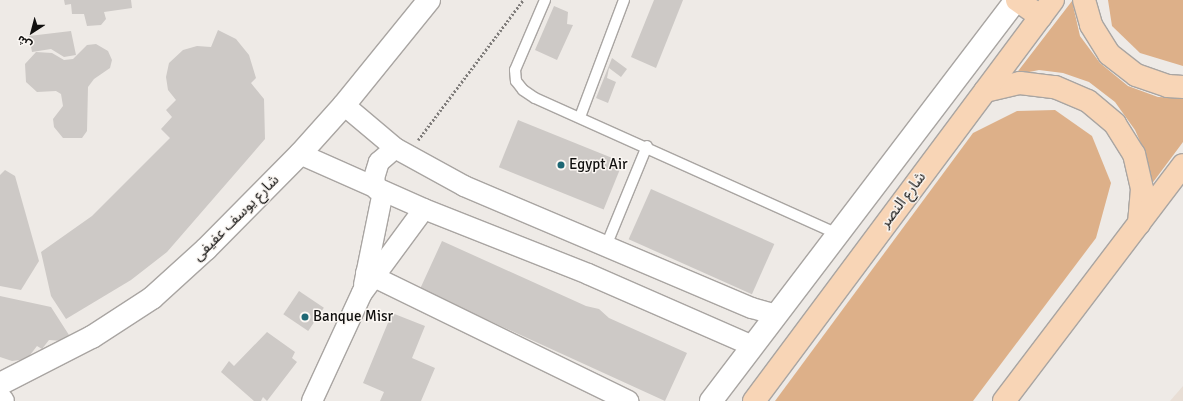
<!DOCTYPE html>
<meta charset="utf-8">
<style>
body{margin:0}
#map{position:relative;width:1183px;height:401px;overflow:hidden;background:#eeeae6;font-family:Signika,"Noto Sans Arabic",sans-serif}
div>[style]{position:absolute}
.built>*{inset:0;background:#e8ded5}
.green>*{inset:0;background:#ddb089}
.building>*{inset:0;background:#cdc9c6;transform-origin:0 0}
.path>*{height:2.5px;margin-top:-1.25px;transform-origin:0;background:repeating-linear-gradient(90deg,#807d7b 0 2px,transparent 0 4px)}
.roads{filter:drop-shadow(1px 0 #a9a5a2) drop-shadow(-1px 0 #a9a5a2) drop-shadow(0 1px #a9a5a2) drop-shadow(0 -1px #a9a5a2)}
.service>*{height:10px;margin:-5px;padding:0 5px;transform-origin:5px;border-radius:5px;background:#fff}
.minor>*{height:20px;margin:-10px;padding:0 10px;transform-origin:10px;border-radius:10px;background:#fff}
.tertiary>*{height:22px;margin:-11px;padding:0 11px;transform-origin:11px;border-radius:11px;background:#fff}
.primary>*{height:22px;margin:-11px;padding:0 11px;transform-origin:11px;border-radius:11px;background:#f8d5b6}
.dots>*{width:11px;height:11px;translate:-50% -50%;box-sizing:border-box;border:2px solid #fbf7f3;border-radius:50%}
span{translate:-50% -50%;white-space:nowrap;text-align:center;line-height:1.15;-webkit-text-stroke:3px #fbf7f3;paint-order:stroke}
.poi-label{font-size:15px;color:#11100f}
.left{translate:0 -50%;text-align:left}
.street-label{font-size:15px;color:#11100f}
.north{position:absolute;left:12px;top:12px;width:40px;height:40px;-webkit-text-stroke:3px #fbf7f3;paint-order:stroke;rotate:216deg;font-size:11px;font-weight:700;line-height:16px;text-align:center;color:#11100f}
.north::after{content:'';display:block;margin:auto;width:14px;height:18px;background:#11100f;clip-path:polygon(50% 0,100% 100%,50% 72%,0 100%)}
</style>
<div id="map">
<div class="built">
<i style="clip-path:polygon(1183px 386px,1183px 401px,1170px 401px)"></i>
</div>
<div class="green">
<i style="clip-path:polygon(1108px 0,1183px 0,1183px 66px,1140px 53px,1112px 26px)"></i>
<i style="clip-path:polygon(1072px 1px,1080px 36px,1100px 63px,1128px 86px,1158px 97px,1183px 98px,1183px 142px,1148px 189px,1146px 155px,1135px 130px,1115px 102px,1089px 82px,1063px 73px,1039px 70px,1015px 75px)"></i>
<i style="clip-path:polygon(1055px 110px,1092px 136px,1111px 183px,1096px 238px,973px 401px,775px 401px,973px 133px,1017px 111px)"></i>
</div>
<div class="building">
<i style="clip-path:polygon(64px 0,131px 0,132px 8px,104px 12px,106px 19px,101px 25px,87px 26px,84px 14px,72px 14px,71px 4px,65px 5px)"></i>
<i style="clip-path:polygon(654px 0,683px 0,656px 68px,631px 57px)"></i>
<i style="clip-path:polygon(554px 6px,568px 12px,567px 24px,573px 25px,557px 60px,535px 50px)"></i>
<i style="clip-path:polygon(218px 30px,236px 39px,249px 55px,256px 78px,251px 83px,264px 99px,265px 139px,167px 252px,131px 280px,66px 319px,51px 296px,41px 252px,92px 216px,170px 138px,161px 129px,172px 117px,166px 110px,176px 100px,168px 90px,166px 77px,169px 63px,183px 50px,197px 46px,211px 47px)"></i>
<i style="clip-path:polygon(71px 31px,76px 55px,64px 57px,51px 49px,32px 52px,29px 36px)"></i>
<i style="clip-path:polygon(96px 44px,108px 51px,112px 60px,110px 68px,94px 79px,88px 87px,87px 131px,82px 138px,63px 138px,54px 127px,53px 119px,63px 106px,61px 94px,56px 91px,37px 92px,26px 82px,25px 64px,36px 52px,52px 53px,64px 60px,73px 59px,87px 45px)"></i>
<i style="clip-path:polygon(612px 58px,627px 69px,621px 77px,609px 68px,607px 78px,616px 82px,608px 103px,596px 98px)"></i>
<i style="left:518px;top:120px;width:113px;height:51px;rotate:22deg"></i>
<i style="clip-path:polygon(5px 170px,15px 176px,39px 261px,21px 290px,0 286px,0 175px)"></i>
<i style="left:651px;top:189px;width:135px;height:55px;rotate:24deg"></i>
<i style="clip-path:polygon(442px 241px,586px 306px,599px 309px,609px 318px,687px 353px,665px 401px,420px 289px)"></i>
<i style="left:299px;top:291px;width:30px;height:28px;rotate:34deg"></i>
<i style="clip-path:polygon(0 296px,51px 307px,69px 335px,63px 341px,49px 340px,42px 349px,37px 346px,27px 359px,12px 361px,0 357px)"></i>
<i style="clip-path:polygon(392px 313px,425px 326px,412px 358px,435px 368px,421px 401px,380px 401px,384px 392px,363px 383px)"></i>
<i style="clip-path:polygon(267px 332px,295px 352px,292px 358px,297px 362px,267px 401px,263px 397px,261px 401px,254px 401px,221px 372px,229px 361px,234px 366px)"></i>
</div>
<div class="path">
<i style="left:418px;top:140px;width:175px;rotate:-53.1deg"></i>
</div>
<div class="roads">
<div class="service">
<i style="left:545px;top:0;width:76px;rotate:113.2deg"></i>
<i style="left:515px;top:70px;width:11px;rotate:85deg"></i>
<i style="left:516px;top:81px;width:11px;rotate:52deg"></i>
<i style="left:523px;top:90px;width:14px;rotate:34deg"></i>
<i style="left:535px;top:98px;width:332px;rotate:24.2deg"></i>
<i style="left:580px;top:117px;width:125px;rotate:-69.4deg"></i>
<i style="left:606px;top:246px;width:108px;rotate:-67.7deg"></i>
</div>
<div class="minor">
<i style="left:344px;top:105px;width:67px;rotate:40.1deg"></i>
<i style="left:395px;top:148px;width:79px;rotate:28.8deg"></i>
<i style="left:464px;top:186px;width:313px;rotate:23deg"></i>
<i style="left:752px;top:308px;width:25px;rotate:16deg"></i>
<i style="left:300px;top:154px;width:136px;rotate:23.9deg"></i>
<i style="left:424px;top:209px;width:176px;rotate:21.6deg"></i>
<i style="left:588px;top:274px;width:180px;rotate:23.6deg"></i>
<i style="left:376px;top:189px;width:11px;rotate:-100deg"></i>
<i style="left:374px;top:178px;width:17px;rotate:-73deg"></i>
<i style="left:379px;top:162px;width:21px;rotate:-41deg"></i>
<i style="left:366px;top:273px;width:292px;rotate:26deg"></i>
<i style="left:364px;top:285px;width:95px;rotate:-78.5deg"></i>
<i style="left:0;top:396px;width:6px;rotate:51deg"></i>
<i style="left:312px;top:401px;width:119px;rotate:-65.2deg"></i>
<i style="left:362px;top:293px;width:104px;rotate:-53.6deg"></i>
</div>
<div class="tertiary">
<i style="left:0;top:384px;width:103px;rotate:-27.1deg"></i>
<i style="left:92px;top:337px;width:72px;rotate:-33deg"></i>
<i style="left:152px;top:298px;width:73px;rotate:-42.2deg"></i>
<i style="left:206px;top:249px;width:134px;rotate:-45.3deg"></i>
<i style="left:300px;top:154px;width:66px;rotate:-48.1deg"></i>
<i style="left:344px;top:105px;width:135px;rotate:-51deg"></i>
<i style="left:711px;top:401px;width:504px;rotate:-52.74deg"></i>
</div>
<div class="primary">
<i style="left:1017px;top:0;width:29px;rotate:35deg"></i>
<i style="left:1084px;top:0;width:26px;rotate:74deg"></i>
<i style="left:1091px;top:25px;width:34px;rotate:58deg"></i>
<i style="left:1109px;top:54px;width:34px;rotate:38deg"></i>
<i style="left:1136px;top:75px;width:34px;rotate:19deg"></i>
<i style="left:1168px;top:86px;width:15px;rotate:4deg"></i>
<i style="left:985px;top:91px;width:36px;rotate:-13deg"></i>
<i style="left:1020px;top:83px;width:35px;rotate:7deg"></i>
<i style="left:1055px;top:87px;width:36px;rotate:23deg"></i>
<i style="left:1088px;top:101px;width:35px;rotate:40deg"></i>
<i style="left:1115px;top:124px;width:36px;rotate:58deg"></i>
<i style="left:1134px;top:154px;width:36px;rotate:77deg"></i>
<i style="left:1142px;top:189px;width:35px;rotate:95deg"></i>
<i style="left:754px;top:401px;width:500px;rotate:-53.29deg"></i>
<i style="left:1004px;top:401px;width:296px;rotate:-52.8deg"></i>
</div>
</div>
<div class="dots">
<i style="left:561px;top:165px;background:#1e6774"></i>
<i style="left:305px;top:317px;background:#1e6774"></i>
</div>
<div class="poi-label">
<span class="left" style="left:569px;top:165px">Egypt Air</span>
<span class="left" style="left:313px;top:317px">Banque Misr</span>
</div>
<div class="street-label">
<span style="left:903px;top:200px;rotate:-53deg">شارع النصر</span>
<span style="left:236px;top:218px;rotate:-45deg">شارع يوسف عفيفى</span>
</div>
<div class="north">ش</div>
</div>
